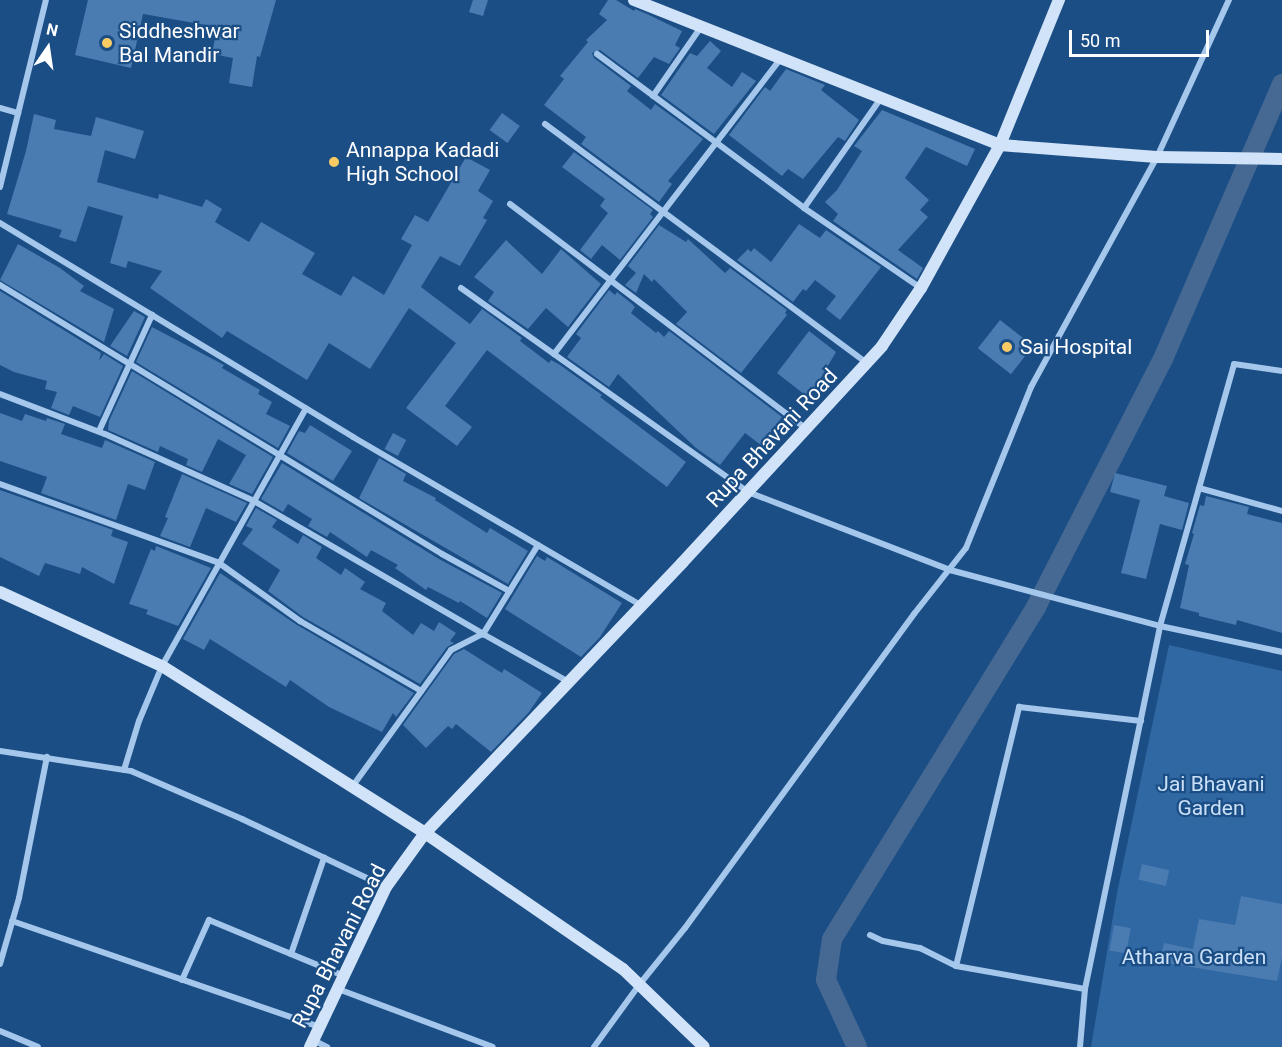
<!DOCTYPE html>
<style>
body{margin:0}
#map{position:relative;width:1282px;height:1047px;overflow:hidden;background:#1c4e86;font-family:Roboto,sans-serif}
div>[style]{position:absolute}
.green>*{inset:0;background:#3068a4}
.canal>*{height:20px;margin:-10px;padding:0 10px;transform-origin:10px;border-radius:10px;background:#456992}
.building>*{inset:0;background:#4a7bb1;transform-origin:0 0}
.street>*{height:6px;margin:-3px;padding:0 3px;transform-origin:3px;border-radius:3px;background:#a5c7eb}
.secondary>*{height:12px;margin:-6px;padding:0 6px;transform-origin:6px;border-radius:6px;background:#d1e3f8}
.dots>*{width:16px;height:16px;translate:-50% -50%;box-sizing:border-box;border:3px solid #1c4e86;border-radius:50%}
span{translate:-50% -50%;white-space:nowrap;text-align:center;line-height:1.15;-webkit-text-stroke:4.5px #1c4e86;paint-order:stroke}
.poi-label{font-size:21px;color:#fff}
.left{translate:0 -50%;text-align:left}
.street-label{font-size:21px;color:#fff}
.park-label{font-size:21px;color:#cae0f8}
.north{position:absolute;left:18px;top:18px;width:60px;height:60px;-webkit-text-stroke:4px #1c4e86;paint-order:stroke;rotate:13deg;font-size:16px;font-weight:700;line-height:24px;text-align:center;color:#fff}
.north::after{content:'';display:block;margin:auto;width:21px;height:27px;background:#fff;clip-path:polygon(50% 0,100% 100%,50% 72%,0 100%)}
.scale{position:absolute;left:1069px;top:30px;width:140px;height:27px;box-sizing:border-box;border:3px solid #fff;border-top:0;padding-left:8px;font-size:18px;line-height:21px;white-space:nowrap;color:#fff;-webkit-text-stroke:4px #1c4e86;paint-order:stroke}
</style>
<div id="map">
<div class="green">
<i style="clip-path:polygon(1169px 645px,1282px 671px,1282px 1047px,1091px 1047px,1117px 893px)"></i>
</div>
<div class="canal">
<i style="left:857px;top:1047px;width:74px;rotate:-114.8deg"></i>
<i style="left:826px;top:980px;width:41px;rotate:-81.7deg"></i>
<i style="left:832px;top:939px;width:390px;rotate:-58.4deg"></i>
<i style="left:1036px;top:607px;width:279px;rotate:-62.9deg"></i>
<i style="left:1163px;top:359px;width:300px;rotate:-66.6deg"></i>
</div>
<div class="building">
<i style="clip-path:polygon(88px 0,276px 0,260px 57px,257px 56px,252px 87px,229px 83px,233px 58px,212px 54px,217px 27px,143px 14px,131px 68px,75px 55px)"></i>
<i style="clip-path:polygon(473px 0,488px 0,483px 16px,469px 12px)"></i>
<i style="clip-path:polygon(608px 0,616px 0,634px 11px,635px 9px,647px 14px,682px 31px,675px 45px,680px 48px,669px 64px,654px 57px,638px 78px,600px 50px,592px 53px,594px 58px,631px 86px,627px 91px,651px 110px,655px 104px,703px 139px,668px 181px,672px 184px,659px 202px,581px 144px,586px 137px,544px 105px,564px 79px,560px 76px,588px 42px,586px 40px,607px 20px,599px 14px)"></i>
<i style="clip-path:polygon(710px 41px,721px 51px,707px 68px,732px 87px,742px 72px,756px 81px,714px 134px,661px 95px,690px 53px,697px 56px)"></i>
<i style="clip-path:polygon(786px 69px,825px 85px,821px 90px,859px 120px,845px 141px,838px 137px,803px 179px,788px 169px,782px 176px,729px 135px,765px 87px,770px 91px)"></i>
<i style="clip-path:polygon(882px 110px,975px 149px,967px 166px,926px 147px,905px 178px,929px 200px,920px 210px,928px 217px,898px 250px,923px 268px,917px 279px,833px 221px,838px 214px,825px 202px,837px 190px,862px 151px,854px 146px)"></i>
<i style="left:502px;top:113px;width:22px;height:21px;rotate:36deg"></i>
<i style="clip-path:polygon(34px 114px,56px 120px,54px 129px,91px 136px,96px 117px,144px 131px,135px 159px,105px 150px,97px 182px,158px 199px,159px 194px,202px 207px,206px 199px,222px 209px,215px 222px,249px 242px,261px 222px,315px 253px,302px 274px,341px 296px,353px 276px,384px 295px,412px 245px,401px 239px,415px 215px,428px 222px,466px 157px,490px 170px,478px 191px,493px 201px,483px 218px,487px 220px,460px 266px,440px 256px,421px 287px,470px 324px,482px 309px,522px 338px,520px 341px,549px 363px,551px 360px,560px 365px,602px 395px,600px 397px,686px 462px,667px 487px,487px 350px,445px 406px,472px 427px,457px 446px,406px 408px,456px 343px,409px 308px,370px 369px,329px 343px,307px 380px,227px 331px,222px 338px,150px 288px,162px 271px,128px 261px,126px 268px,110px 263px,123px 216px,88px 206px,76px 242px,59px 237px,62px 230px,7px 214px,26px 151px)"></i>
<i style="clip-path:polygon(574px 152px,653px 210px,650px 214px,653px 217px,620px 260px,602px 245px,591px 259px,580px 250px,608px 213px,600px 206px,605px 199px,562px 167px)"></i>
<i style="clip-path:polygon(799px 224px,820px 238px,826px 230px,881px 267px,840px 320px,826px 309px,836px 296px,815px 280px,806px 291px,803px 289px,793px 302px,737px 260px,748px 249px,751px 252px,754px 248px,771px 262px)"></i>
<i style="clip-path:polygon(659px 225px,686px 242px,688px 239px,725px 273px,730px 268px,787px 310px,785px 313px,787px 315px,741px 373px,676px 324px,687px 312px,654px 279px,652px 282px,644px 274px,636px 293px,625px 285px,636px 273px,628px 266px)"></i>
<i style="clip-path:polygon(506px 240px,542px 274px,561px 249px,601px 284px,568px 327px,546px 308px,528px 329px,488px 301px,494px 292px,474px 277px)"></i>
<i style="clip-path:polygon(18px 244px,60px 268px,84px 286px,80px 291px,114px 309px,104px 342px,0 280px)"></i>
<i style="clip-path:polygon(609px 290px,615px 295px,617px 292px,631px 303px,635px 307px,631px 313px,656px 333px,658px 331px,664px 337px,669px 331px,782px 417px,761px 445px,745px 433px,720px 465px,696px 448px,618px 374px,609px 387px,567px 357px,581px 338px,576px 334px)"></i>
<i style="clip-path:polygon(0 291px,101px 353px,99px 361px,104px 354px,123px 366px,100px 417px,73px 406px,69px 415px,51px 408px,57px 392px,45px 389px,47px 381px,14px 372px,0 365px)"></i>
<i style="clip-path:polygon(134px 311px,145px 317px,127px 356px,110px 346px)"></i>
<i style="left:1000px;top:320px;width:42px;height:36px;rotate:38deg"></i>
<i style="clip-path:polygon(152px 327px,224px 365px,222px 368px,260px 390px,258px 394px,272px 402px,266px 414px,290px 426px,278px 448px,136px 362px)"></i>
<i style="clip-path:polygon(809px 331px,836px 352px,809px 398px,777px 373px)"></i>
<i style="clip-path:polygon(132px 371px,273px 457px,252px 494px,229px 484px,246px 455px,218px 439px,202px 472px,186px 465px,188px 459px,160px 446px,158px 452px,108px 430px,109px 421px)"></i>
<i style="clip-path:polygon(0 413px,22px 421px,25px 414px,46px 421px,47px 418px,65px 424px,61px 434px,102px 448px,105px 440px,155px 462px,145px 490px,128px 484px,116px 520px,41px 493px,47px 477px,0 461px)"></i>
<i style="clip-path:polygon(310px 425px,352px 451px,333px 481px,287px 453px,299px 431px,305px 433px)"></i>
<i style="left:393px;top:433px;width:15px;height:18px;rotate:28deg"></i>
<i style="clip-path:polygon(379px 458px,406px 474px,403px 481px,436px 498px,435px 500px,487px 533px,490px 528px,528px 551px,508px 584px,359px 498px)"></i>
<i style="clip-path:polygon(282px 463px,439px 559px,502px 593px,487px 618px,460px 601px,459px 603px,428px 587px,426px 590px,395px 568px,398px 565px,371px 550px,367px 557px,330px 532px,327px 537px,308px 526px,312px 519px,288px 504px,283px 512px,261px 499px)"></i>
<i style="clip-path:polygon(1115px 473px,1167px 486px,1164px 496px,1189px 503px,1182px 530px,1160px 524px,1146px 579px,1121px 573px,1140px 500px,1110px 492px)"></i>
<i style="clip-path:polygon(182px 474px,247px 503px,236px 522px,206px 508px,190px 547px,160px 536px,168px 518px,165px 517px)"></i>
<i style="clip-path:polygon(0 490px,113px 530px,111px 536px,128px 542px,114px 584px,82px 567px,80px 574px,45px 563px,39px 576px,0 557px)"></i>
<i style="clip-path:polygon(1206px 496px,1249px 507px,1247px 514px,1282px 523px,1282px 633px,1237px 620px,1236px 625px,1199px 616px,1199px 613px,1180px 608px,1189px 565px,1185px 564px,1194px 534px,1192px 533px,1200px 505px,1204px 506px)"></i>
<i style="clip-path:polygon(256px 508px,277px 520px,272px 527px,298px 544px,303px 535px,322px 547px,316px 558px,341px 575px,345px 568px,365px 582px,360px 589px,386px 603px,382px 611px,413px 635px,421px 623px,434px 631px,439px 622px,456px 633px,450px 641px,454px 643px,447px 647px,420px 684px,303px 617px,268px 591px,280px 570px,242px 544px,253px 529px,246px 526px)"></i>
<i style="clip-path:polygon(156px 546px,211px 568px,178px 626px,146px 614px,148px 610px,129px 604px,151px 549px,155px 551px)"></i>
<i style="clip-path:polygon(537px 556px,545px 561px,547px 557px,622px 603px,600px 637px,581px 657px,505px 609px)"></i>
<i style="clip-path:polygon(220px 573px,297px 625px,414px 693px,396px 717px,393px 713px,382px 732px,329px 707px,290px 680px,286px 687px,210px 639px,204px 650px,183px 639px)"></i>
<i style="clip-path:polygon(464px 649px,502px 673px,504px 669px,542px 693px,529px 712px,491px 752px,456px 724px,452px 729px,448px 726px,426px 748px,403px 725px,454px 654px)"></i>
<i style="left:1142px;top:864px;width:28px;height:16px;rotate:13deg"></i>
<i style="clip-path:polygon(1241px 896px,1282px 904px,1282px 957px,1277px 981px,1160px 962px,1164px 943px,1193px 949px,1199px 919px,1235px 925px)"></i>
<i style="left:1114px;top:925px;width:17px;height:26px;rotate:10deg"></i>
</div>
<div class="street">
<i style="left:597px;top:54px;width:258px;rotate:36.6deg"></i>
<i style="left:804px;top:208px;width:142px;rotate:34.4deg"></i>
<i style="left:653px;top:96px;width:84px;rotate:-55.2deg"></i>
<i style="left:0;top:108px;width:19px;rotate:16deg"></i>
<i style="left:545px;top:124px;width:401px;rotate:36.6deg"></i>
<i style="left:0;top:187px;width:193px;rotate:-76.2deg"></i>
<i style="left:510px;top:204px;width:372px;rotate:37.2deg"></i>
<i style="left:804px;top:208px;width:134px;rotate:-55deg"></i>
<i style="left:0;top:223px;width:413px;rotate:31.2deg"></i>
<i style="left:353px;top:437px;width:333px;rotate:30.3deg"></i>
<i style="left:0;top:285px;width:517px;rotate:31.32deg"></i>
<i style="left:442px;top:554px;width:77px;rotate:28.9deg"></i>
<i style="left:461px;top:288px;width:352px;rotate:35.4deg"></i>
<i style="left:748px;top:492px;width:217px;rotate:21.1deg"></i>
<i style="left:950px;top:570px;width:217px;rotate:14.9deg"></i>
<i style="left:1160px;top:626px;width:125px;rotate:12deg"></i>
<i style="left:554px;top:354px;width:372px;rotate:-52.5deg"></i>
<i style="left:0;top:394px;width:112px;rotate:20.9deg"></i>
<i style="left:105px;top:434px;width:163px;rotate:24.2deg"></i>
<i style="left:254px;top:501px;width:265px;rotate:30.1deg"></i>
<i style="left:99px;top:431px;width:128px;rotate:-65.4deg"></i>
<i style="left:0;top:484px;width:233px;rotate:19.8deg"></i>
<i style="left:219px;top:563px;width:100px;rotate:35.6deg"></i>
<i style="left:300px;top:621px;width:140px;rotate:30deg"></i>
<i style="left:1199px;top:488px;width:86px;rotate:15.5deg"></i>
<i style="left:538px;top:545px;width:105px;rotate:121.7deg"></i>
<i style="left:483px;top:634px;width:98px;rotate:29.2deg"></i>
<i style="left:0;top:751px;width:133px;rotate:8.7deg"></i>
<i style="left:131px;top:771px;width:121px;rotate:23.4deg"></i>
<i style="left:242px;top:819px;width:159px;rotate:25.3deg"></i>
<i style="left:124px;top:770px;width:51px;rotate:-73deg"></i>
<i style="left:139px;top:721px;width:60px;rotate:-67.3deg"></i>
<i style="left:162px;top:666px;width:295px;rotate:-60.8deg"></i>
<i style="left:352px;top:787px;width:169px;rotate:-54.1deg"></i>
<i style="left:451px;top:650px;width:36px;rotate:-27deg"></i>
<i style="left:12px;top:921px;width:325px;rotate:19deg"></i>
<i style="left:870px;top:935px;width:14px;rotate:25deg"></i>
<i style="left:883px;top:941px;width:38px;rotate:11deg"></i>
<i style="left:920px;top:948px;width:40px;rotate:26.6deg"></i>
<i style="left:291px;top:954px;width:102px;rotate:-71deg"></i>
<i style="left:0;top:964px;width:69px;rotate:-73.9deg"></i>
<i style="left:19px;top:898px;width:144px;rotate:-78.8deg"></i>
<i style="left:182px;top:980px;width:66px;rotate:-65.8deg"></i>
<i style="left:209px;top:920px;width:146px;rotate:22.5deg"></i>
<i style="left:338px;top:989px;width:165px;rotate:20.5deg"></i>
<i style="left:1085px;top:989px;width:131px;rotate:-169.9deg"></i>
<i style="left:956px;top:966px;width:267px;rotate:-76.3deg"></i>
<i style="left:1019px;top:707px;width:123px;rotate:6.5deg"></i>
<i style="left:0;top:1031px;width:41px;rotate:22.8deg"></i>
<i style="left:313px;top:1040px;width:16px;rotate:27deg"></i>
<i style="left:594px;top:1047px;width:77px;rotate:-54deg"></i>
<i style="left:639px;top:985px;width:73px;rotate:-51.1deg"></i>
<i style="left:685px;top:928px;width:389px;rotate:-53.9deg"></i>
<i style="left:914px;top:614px;width:84px;rotate:-51.8deg"></i>
<i style="left:966px;top:548px;width:174px;rotate:-68deg"></i>
<i style="left:1031px;top:387px;width:262px;rotate:-61.3deg"></i>
<i style="left:1157px;top:157px;width:173px;rotate:-65.4deg"></i>
<i style="left:1080px;top:1047px;width:58px;rotate:-85.1deg"></i>
<i style="left:1085px;top:989px;width:371px;rotate:-78.3deg"></i>
<i style="left:1160px;top:626px;width:272px;rotate:-74.2deg"></i>
<i style="left:1234px;top:364px;width:49px;rotate:8.3deg"></i>
</div>
<div class="secondary">
<i style="left:634px;top:0;width:394px;rotate:21.6deg"></i>
<i style="left:1000px;top:145px;width:157px;rotate:4.4deg"></i>
<i style="left:1157px;top:157px;width:125px;rotate:0.9deg"></i>
<i style="left:0;top:592px;width:178px;rotate:24.6deg"></i>
<i style="left:162px;top:666px;width:312px;rotate:32.4deg"></i>
<i style="left:425px;top:833px;width:240px;rotate:34.5deg"></i>
<i style="left:623px;top:969px;width:112px;rotate:43.9deg"></i>
<i style="left:310px;top:1047px;width:177px;rotate:-64.6deg"></i>
<i style="left:386px;top:887px;width:67px;rotate:-54.2deg"></i>
<i style="left:425px;top:833px;width:373px;rotate:-46.4deg"></i>
<i style="left:682px;top:563px;width:295px;rotate:-47.3deg"></i>
<i style="left:882px;top:346px;width:70px;rotate:-56.1deg"></i>
<i style="left:921px;top:288px;width:163px;rotate:-61.1deg"></i>
<i style="left:1000px;top:145px;width:157px;rotate:-67.9deg"></i>
</div>
<div class="dots">
<i style="left:107px;top:43px;background:#fbcb63"></i>
<i style="left:334px;top:162px;background:#fbcb63"></i>
<i style="left:1007px;top:347px;background:#fbcb63"></i>
</div>
<div class="poi-label">
<span class="left" style="left:119px;top:43px">Siddheshwar<br>Bal Mandir</span>
<span class="left" style="left:346px;top:162px">Annappa Kadadi<br>High School</span>
<span class="left" style="left:1020px;top:347px">Sai Hospital</span>
</div>
<div class="street-label">
<span style="left:772px;top:438px;rotate:-47deg">Rupa Bhavani Road</span>
<span style="left:339px;top:946px;rotate:-63deg">Rupa Bhavani Road</span>
</div>
<div class="park-label">
<span style="left:1211px;top:796px">Jai Bhavani<br>Garden</span>
<span style="left:1194px;top:957px">Atharva Garden</span>
</div>
<div class="north">N</div>
<div class="scale">50 m</div>
</div>
